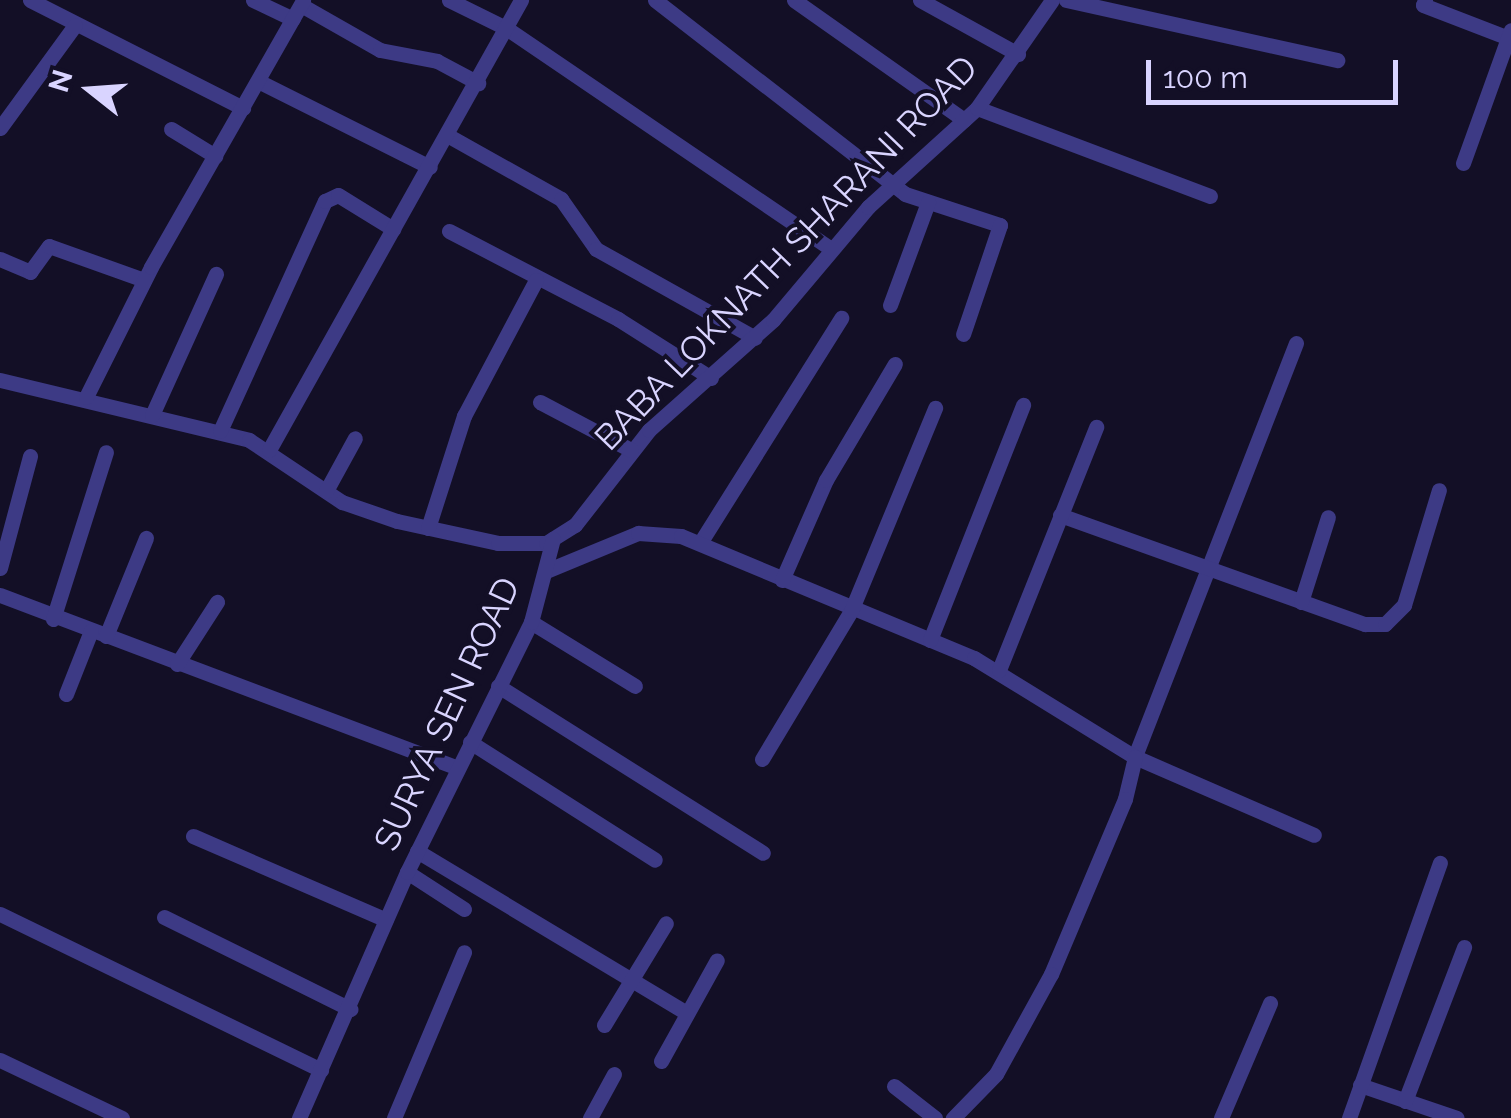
<!DOCTYPE html>
<style>
body{margin:0}
#map{position:relative;width:1511px;height:1118px;overflow:hidden;background:#130f26;font-family:Raleway,sans-serif}
div>[style]{position:absolute}
.street>*{height:15px;margin:-7.5px;padding:0 7.5px;transform-origin:7.5px;border-radius:7.5px;background:#3d3a85}
span{translate:-50% -50%;white-space:nowrap;text-align:center;line-height:1.15;-webkit-text-stroke:8px #130f26;paint-order:stroke}
.street-label{font-size:35px;color:#d9d4ff}
.north{position:absolute;left:40px;top:40px;width:100px;height:100px;-webkit-text-stroke:8px #130f26;paint-order:stroke;rotate:287deg;font-size:28px;font-weight:700;line-height:40px;text-align:center;color:#d9d4ff}
.north::after{content:'';display:block;margin:auto;width:35px;height:45px;background:#d9d4ff;clip-path:polygon(50% 0,100% 100%,50% 72%,0 100%)}
.scale{position:absolute;left:1146px;top:60px;width:252px;height:45px;box-sizing:border-box;border:5px solid #d9d4ff;border-top:0;padding-left:12px;font-size:30px;line-height:35px;white-space:nowrap;color:#d9d4ff;-webkit-text-stroke:8px #130f26;paint-order:stroke}
</style>
<div id="map">
<div class="street">
<i style="left:30px;top:0;width:239px;rotate:26.9deg"></i>
<i style="left:253px;top:0;width:44px;rotate:25.4deg"></i>
<i style="left:449px;top:0;width:64px;rotate:26.2deg"></i>
<i style="left:506px;top:28px;width:393px;rotate:34.2deg"></i>
<i style="left:655px;top:0;width:316px;rotate:37.8deg"></i>
<i style="left:905px;top:194px;width:100px;rotate:18.1deg"></i>
<i style="left:1000px;top:225px;width:115px;rotate:108.7deg"></i>
<i style="left:794px;top:0;width:208px;rotate:35.2deg"></i>
<i style="left:920px;top:0;width:112px;rotate:28.9deg"></i>
<i style="left:1066px;top:0;width:278px;rotate:12.5deg"></i>
<i style="left:1425px;top:0;width:5px;rotate:112deg"></i>
<i style="left:1423px;top:5px;width:94px;rotate:21.1deg"></i>
<i style="left:301px;top:5px;width:91px;rotate:29.7deg"></i>
<i style="left:380px;top:50px;width:58px;rotate:10.9deg"></i>
<i style="left:437px;top:61px;width:47px;rotate:28.2deg"></i>
<i style="left:258px;top:81px;width:192px;rotate:26.6deg"></i>
<i style="left:977px;top:108px;width:249px;rotate:20.7deg"></i>
<i style="left:0;top:128px;width:127px;rotate:-53.9deg"></i>
<i style="left:171px;top:129px;width:52px;rotate:31.5deg"></i>
<i style="left:447px;top:135px;width:131px;rotate:29.3deg"></i>
<i style="left:561px;top:199px;width:61px;rotate:55deg"></i>
<i style="left:596px;top:249px;width:182px;rotate:29.2deg"></i>
<i style="left:1463px;top:163px;width:141px;rotate:-70.2deg"></i>
<i style="left:449px;top:231px;width:191px;rotate:27.5deg"></i>
<i style="left:618px;top:319px;width:110px;rotate:32.4deg"></i>
<i style="left:0;top:259px;width:33px;rotate:23deg"></i>
<i style="left:30px;top:272px;width:32px;rotate:-54deg"></i>
<i style="left:49px;top:246px;width:101px;rotate:19.7deg"></i>
<i style="left:890px;top:305px;width:110px;rotate:-69.7deg"></i>
<i style="left:1296px;top:343px;width:444px;rotate:111.3deg"></i>
<i style="left:1135px;top:757px;width:195px;rotate:23.5deg"></i>
<i style="left:0;top:380px;width:256px;rotate:13.5deg"></i>
<i style="left:249px;top:440px;width:112px;rotate:33.7deg"></i>
<i style="left:342px;top:502px;width:58px;rotate:19.1deg"></i>
<i style="left:397px;top:521px;width:103px;rotate:12.3deg"></i>
<i style="left:498px;top:543px;width:48px"></i>
<i style="left:546px;top:543px;width:34px;rotate:-32deg"></i>
<i style="left:575px;top:525px;width:120px;rotate:-52.1deg"></i>
<i style="left:649px;top:430px;width:166px;rotate:-41.6deg"></i>
<i style="left:773px;top:320px;width:148px;rotate:-49.9deg"></i>
<i style="left:868px;top:207px;width:147px;rotate:-42.2deg"></i>
<i style="left:977px;top:108px;width:131px;rotate:-55.2deg"></i>
<i style="left:86px;top:397px;width:145px;rotate:-63.4deg"></i>
<i style="left:151px;top:267px;width:307px;rotate:-60.3deg"></i>
<i style="left:540px;top:402px;width:103px;rotate:27.8deg"></i>
<i style="left:152px;top:415px;width:155px;rotate:-65.6deg"></i>
<i style="left:220px;top:431px;width:253px;rotate:-65.5deg"></i>
<i style="left:325px;top:201px;width:14px;rotate:-25deg"></i>
<i style="left:338px;top:195px;width:65px;rotate:31.7deg"></i>
<i style="left:269px;top:450px;width:516px;rotate:-60.75deg"></i>
<i style="left:326px;top:491px;width:60px;rotate:-61.3deg"></i>
<i style="left:1060px;top:515px;width:324px;rotate:19.7deg"></i>
<i style="left:1365px;top:624px;width:20px"></i>
<i style="left:1385px;top:624px;width:27px;rotate:-45deg"></i>
<i style="left:1404px;top:605px;width:120px;rotate:-73.1deg"></i>
<i style="left:428px;top:528px;width:118px;rotate:-72.2deg"></i>
<i style="left:464px;top:416px;width:154px;rotate:-62.1deg"></i>
<i style="left:700px;top:543px;width:266px;rotate:-57.9deg"></i>
<i style="left:0;top:568px;width:116px;rotate:-75deg"></i>
<i style="left:546px;top:571px;width:100px;rotate:-22.4deg"></i>
<i style="left:638px;top:533px;width:43px;rotate:4deg"></i>
<i style="left:681px;top:536px;width:317px;rotate:22.6deg"></i>
<i style="left:974px;top:658px;width:189px;rotate:31.6deg"></i>
<i style="left:1135px;top:757px;width:43px;rotate:103.4deg"></i>
<i style="left:1125px;top:799px;width:190px;rotate:112.9deg"></i>
<i style="left:1051px;top:974px;width:114px;rotate:118.8deg"></i>
<i style="left:996px;top:1074px;width:62px;rotate:134.3deg"></i>
<i style="left:782px;top:580px;width:109px;rotate:-66.3deg"></i>
<i style="left:826px;top:480px;width:135px;rotate:-59.3deg"></i>
<i style="left:0;top:595px;width:489px;rotate:20.7deg"></i>
<i style="left:1301px;top:602px;width:89px;rotate:-72.4deg"></i>
<i style="left:53px;top:619px;width:175px;rotate:-72.4deg"></i>
<i style="left:531px;top:622px;width:122px;rotate:31.6deg"></i>
<i style="left:106px;top:636px;width:106px;rotate:-67.8deg"></i>
<i style="left:930px;top:640px;width:253px;rotate:-68.4deg"></i>
<i style="left:177px;top:664px;width:74px;rotate:-57.2deg"></i>
<i style="left:999px;top:670px;width:262px;rotate:-68.2deg"></i>
<i style="left:498px;top:686px;width:313px;rotate:32.2deg"></i>
<i style="left:66px;top:694px;width:68px;rotate:-68.4deg"></i>
<i style="left:470px;top:742px;width:219px;rotate:32.5deg"></i>
<i style="left:762px;top:759px;width:173px;rotate:-59deg"></i>
<i style="left:851px;top:611px;width:220px;rotate:-67.5deg"></i>
<i style="left:193px;top:836px;width:210px;rotate:23.5deg"></i>
<i style="left:417px;top:851px;width:315px;rotate:31deg"></i>
<i style="left:407px;top:872px;width:68px;rotate:33deg"></i>
<i style="left:0;top:914px;width:357px;rotate:25.9deg"></i>
<i style="left:164px;top:917px;width:208px;rotate:26.3deg"></i>
<i style="left:604px;top:1025px;width:119px;rotate:-58.7deg"></i>
<i style="left:0;top:1060px;width:135px;rotate:25.4deg"></i>
<i style="left:661px;top:1061px;width:115px;rotate:-61deg"></i>
<i style="left:1360px;top:1085px;width:102px;rotate:18.8deg"></i>
<i style="left:894px;top:1086px;width:52px;rotate:38deg"></i>
<i style="left:1405px;top:1101px;width:165px;rotate:-69deg"></i>
<i style="left:299px;top:1118px;width:269px;rotate:-66.3deg"></i>
<i style="left:407px;top:872px;width:279px;rotate:-63.6deg"></i>
<i style="left:531px;top:622px;width:86px;rotate:-75.2deg"></i>
<i style="left:394px;top:1118px;width:180px;rotate:-67.1deg"></i>
<i style="left:590px;top:1118px;width:50px;rotate:-61.4deg"></i>
<i style="left:1221px;top:1118px;width:125px;rotate:-66.9deg"></i>
<i style="left:1349px;top:1118px;width:271px;rotate:-70.4deg"></i>
</div>
<div class="street-label">
<span style="left:786px;top:253px;rotate:-46deg">BABA LOKNATH SHARANI ROAD</span>
<span style="left:447px;top:714px;rotate:-65deg">SURYA SEN ROAD</span>
</div>
<div class="north">N</div>
<div class="scale">100 m</div>
</div>
